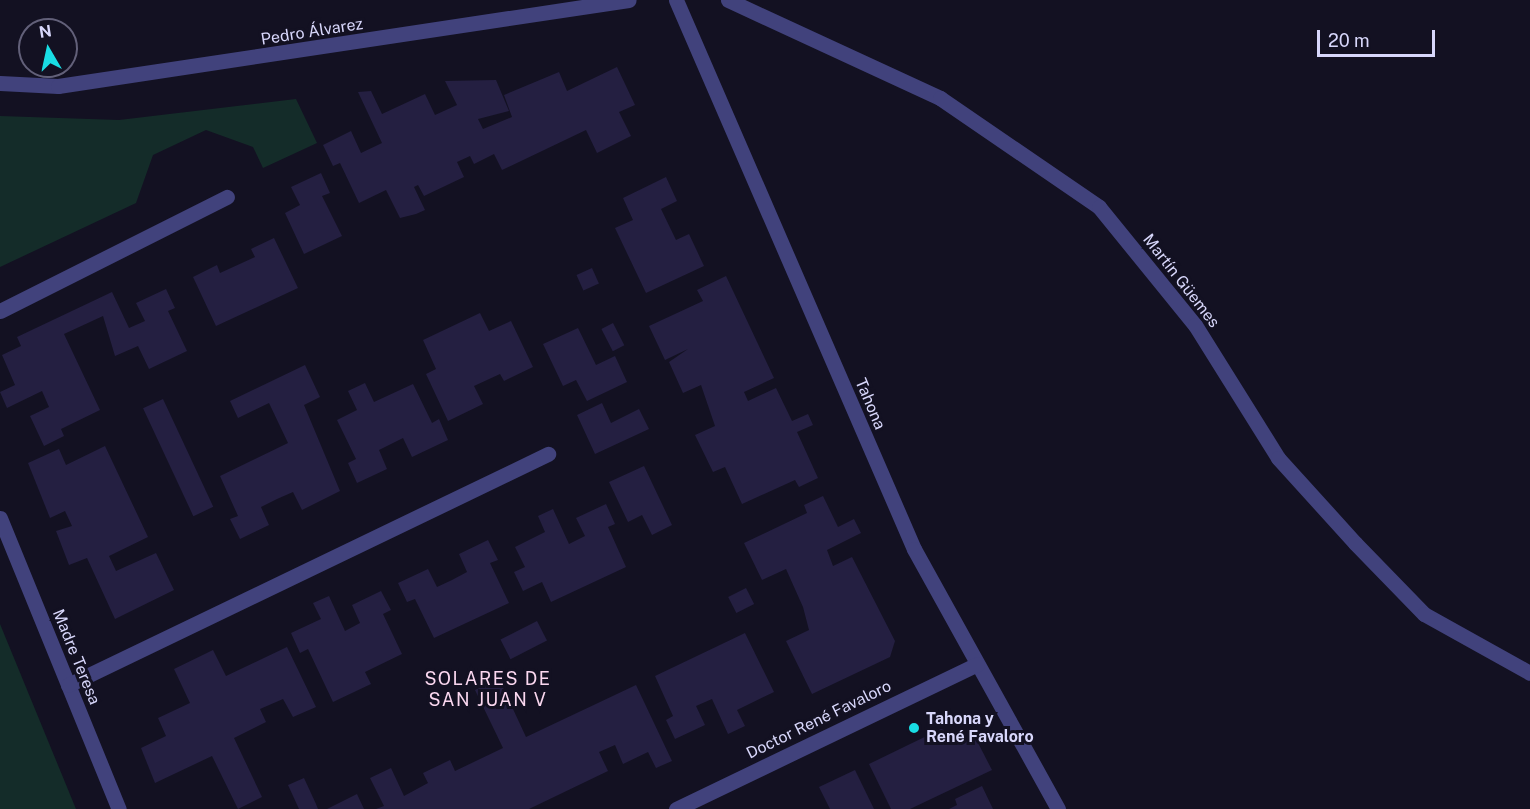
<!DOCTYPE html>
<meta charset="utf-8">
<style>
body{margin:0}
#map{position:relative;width:1530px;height:809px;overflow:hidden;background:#131122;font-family:"Public Sans",sans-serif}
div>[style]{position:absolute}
.green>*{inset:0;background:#142c29}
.building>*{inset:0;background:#241f41;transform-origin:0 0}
.minor>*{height:15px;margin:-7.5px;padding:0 7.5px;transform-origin:7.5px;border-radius:7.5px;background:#41427c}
.dots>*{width:16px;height:16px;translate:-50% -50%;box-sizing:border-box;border:3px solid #131122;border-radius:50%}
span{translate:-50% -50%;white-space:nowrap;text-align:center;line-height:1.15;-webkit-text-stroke:6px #131122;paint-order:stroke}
.street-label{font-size:16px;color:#d8d7fb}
.poi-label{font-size:16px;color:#d8d7fb;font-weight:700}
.left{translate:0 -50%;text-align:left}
.neighbourhood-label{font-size:18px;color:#fbd8f0;letter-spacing:1.5px}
.north{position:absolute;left:18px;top:18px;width:60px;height:60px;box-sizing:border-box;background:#131122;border:2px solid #626079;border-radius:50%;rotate:351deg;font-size:16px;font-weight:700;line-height:24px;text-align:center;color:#d8d7fb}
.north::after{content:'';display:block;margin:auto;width:21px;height:27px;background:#19dde4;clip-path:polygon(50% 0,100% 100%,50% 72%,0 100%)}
.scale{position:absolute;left:1317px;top:30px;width:118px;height:27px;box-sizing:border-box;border:3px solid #d8d7fb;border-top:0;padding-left:8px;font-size:18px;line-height:21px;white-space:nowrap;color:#d8d7fb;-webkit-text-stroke:4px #131122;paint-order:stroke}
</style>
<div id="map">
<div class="green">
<i style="clip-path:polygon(296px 99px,317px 143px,263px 168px,253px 147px,206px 130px,153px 155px,136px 203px,0 267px,0 116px,119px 120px)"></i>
<i style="clip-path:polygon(0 624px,76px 809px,0 809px)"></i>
</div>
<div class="building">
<i style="clip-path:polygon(617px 67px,635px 105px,619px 112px,631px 136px,597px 153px,586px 130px,502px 170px,494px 154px,474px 164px,470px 156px,457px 162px,464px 177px,424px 196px,418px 185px,414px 187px,425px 210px,416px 214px,400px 218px,386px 190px,359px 203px,340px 163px,333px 166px,323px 145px,351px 131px,361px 153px,382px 143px,358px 92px,371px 91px,382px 114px,425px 94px,435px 115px,457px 105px,445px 81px,496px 80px,509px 111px,478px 119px,483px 129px,512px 117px,504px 95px,559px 72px,567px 91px)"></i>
<i style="clip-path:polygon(321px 173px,330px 193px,322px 196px,342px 236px,304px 254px,285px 213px,300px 205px,291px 187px)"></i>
<i style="clip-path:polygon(666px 177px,677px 201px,661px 209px,676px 240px,689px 234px,704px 266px,646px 293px,615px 228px,633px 220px,623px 198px)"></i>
<i style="clip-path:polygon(274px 238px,298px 288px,216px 326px,193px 277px,217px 265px,220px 273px,255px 257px,251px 249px)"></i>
<i style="left:592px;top:268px;width:17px;height:17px;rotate:66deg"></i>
<i style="clip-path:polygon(726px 276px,774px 378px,744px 392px,748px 401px,776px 388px,792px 421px,808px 414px,813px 425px,797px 432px,818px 478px,799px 487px,795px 480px,742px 504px,725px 467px,713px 472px,695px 435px,715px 426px,701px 385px,683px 393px,669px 362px,688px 349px,665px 360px,649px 326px,703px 301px,697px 290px)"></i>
<i style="clip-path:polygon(166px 289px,175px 308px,168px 311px,187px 351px,149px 369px,138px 346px,115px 356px,103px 316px,64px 334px,100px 410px,61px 429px,64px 436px,44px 446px,30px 416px,49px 407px,42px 391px,7px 408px,0 392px,15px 385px,2px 355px,21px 346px,17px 337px,112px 292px,129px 328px,145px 321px,136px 303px)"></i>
<i style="clip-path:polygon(480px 313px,489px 331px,511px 321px,533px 367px,504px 381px,500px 374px,474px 386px,483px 404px,448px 421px,426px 374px,436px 369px,423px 340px)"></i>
<i style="left:613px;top:323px;width:25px;height:13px;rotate:63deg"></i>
<i style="clip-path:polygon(578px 328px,596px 365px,615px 356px,627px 382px,587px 401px,576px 380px,563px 386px,543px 344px)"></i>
<i style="clip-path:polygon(305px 365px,320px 397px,304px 405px,340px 491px,302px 510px,293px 492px,277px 499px,261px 507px,269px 525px,240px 539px,230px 519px,238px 516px,220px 476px,288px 443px,269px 403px,238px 418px,230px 401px)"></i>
<i style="clip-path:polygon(365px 383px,374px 402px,413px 384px,432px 423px,439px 419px,448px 440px,412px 457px,403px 438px,379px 450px,387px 469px,357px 483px,348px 463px,356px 459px,337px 420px,357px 410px,348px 391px)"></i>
<i style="left:163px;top:399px;width:119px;height:22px;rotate:65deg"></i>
<i style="clip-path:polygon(602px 403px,611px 423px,639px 409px,649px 429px,595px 454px,577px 415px)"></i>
<i style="clip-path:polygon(105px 446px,148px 537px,109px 556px,116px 571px,156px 553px,174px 590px,115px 619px,87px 558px,69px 565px,56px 531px,72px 526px,65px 511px,50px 518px,28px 463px,59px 449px,66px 465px)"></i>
<i style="clip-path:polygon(644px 466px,672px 525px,652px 535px,642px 515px,628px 522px,609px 482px)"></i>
<i style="clip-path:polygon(823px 496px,838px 527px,854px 519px,861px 533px,827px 550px,833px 566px,852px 557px,895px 641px,890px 657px,812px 694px,786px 641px,809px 630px,803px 607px,786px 569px,762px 580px,744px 543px,807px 513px,804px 505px)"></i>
<i style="clip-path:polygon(606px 504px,615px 524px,608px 527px,626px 567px,551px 602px,542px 582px,523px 591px,514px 572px,525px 567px,515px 547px,545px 532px,538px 516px,553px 509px,569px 544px,585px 536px,576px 518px)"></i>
<i style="clip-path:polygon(488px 540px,498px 560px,490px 563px,509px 603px,434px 638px,415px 599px,407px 602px,398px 583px,428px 569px,437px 587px,452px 580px,467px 572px,459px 554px)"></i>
<i style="left:746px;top:588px;width:18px;height:20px;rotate:63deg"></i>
<i style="clip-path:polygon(381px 591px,391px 610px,383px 614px,402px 654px,365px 672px,371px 684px,333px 702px,308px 649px,300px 653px,291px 633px,321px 619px,313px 603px,329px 596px,345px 631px,360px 623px,352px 605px)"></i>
<i style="left:537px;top:621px;width:22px;height:41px;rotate:63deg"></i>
<i style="clip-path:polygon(745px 633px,774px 692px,737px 710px,745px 726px,728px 734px,712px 699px,696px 706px,705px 725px,675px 739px,666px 720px,673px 716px,655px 676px)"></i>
<i style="clip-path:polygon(287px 647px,316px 707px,293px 717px,283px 699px,260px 709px,266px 722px,234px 738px,262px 797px,238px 809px,212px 756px,155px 783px,141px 748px,166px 736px,158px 718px,190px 703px,174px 669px,213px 650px,226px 676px)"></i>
<i style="clip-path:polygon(499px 679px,526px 737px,636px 685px,672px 761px,656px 768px,648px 752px,623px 764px,615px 745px,599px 752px,608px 771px,529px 809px,376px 809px,384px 806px,370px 778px,391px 768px,404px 796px,428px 783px,423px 773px,450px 760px,455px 771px,503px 748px,475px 690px)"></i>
<i style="clip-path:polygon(941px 729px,977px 741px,992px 770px,910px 809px,891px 809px,869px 764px)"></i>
<i style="clip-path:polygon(855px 770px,874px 809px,830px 809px,819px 787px)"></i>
<i style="clip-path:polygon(304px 778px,316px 804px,318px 809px,299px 809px,288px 785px)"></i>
<i style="clip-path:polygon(982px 786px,993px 809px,949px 809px,957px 805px,955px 799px)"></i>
<i style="clip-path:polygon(357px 794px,364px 809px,327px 809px)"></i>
</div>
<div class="minor">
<i style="left:676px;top:0;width:598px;rotate:66.56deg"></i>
<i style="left:914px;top:549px;width:297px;rotate:61deg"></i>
<i style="left:728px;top:0;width:234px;rotate:24.8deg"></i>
<i style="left:940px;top:98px;width:193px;rotate:34.4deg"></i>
<i style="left:1099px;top:207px;width:152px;rotate:50.9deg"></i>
<i style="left:1195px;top:325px;width:157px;rotate:58deg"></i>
<i style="left:1278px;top:458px;width:115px;rotate:47.8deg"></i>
<i style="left:1355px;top:543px;width:99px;rotate:45.8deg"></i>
<i style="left:1424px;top:614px;width:121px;rotate:29.1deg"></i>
<i style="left:0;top:83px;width:58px;rotate:3deg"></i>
<i style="left:58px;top:86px;width:577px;rotate:-8.57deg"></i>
<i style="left:0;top:311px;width:254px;rotate:-26.7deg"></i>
<i style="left:0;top:518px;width:314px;rotate:67.8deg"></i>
<i style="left:68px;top:685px;width:533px;rotate:-25.7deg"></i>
<i style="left:676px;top:809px;width:334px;rotate:-25.7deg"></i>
</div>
<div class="dots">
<i style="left:914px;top:728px;background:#19dde4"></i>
</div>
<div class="street-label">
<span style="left:312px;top:32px;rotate:-9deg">Pedro Álvarez</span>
<span style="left:1181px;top:281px;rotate:52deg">Martín Güemes</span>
<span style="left:870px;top:404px;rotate:67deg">Tahona</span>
<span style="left:76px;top:657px;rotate:68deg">Madre Teresa</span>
<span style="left:819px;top:720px;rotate:-26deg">Doctor René Favaloro</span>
</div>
<div class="poi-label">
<span class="left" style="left:926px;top:728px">Tahona y<br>René Favaloro</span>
</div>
<div class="neighbourhood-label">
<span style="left:488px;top:690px">SOLARES DE<br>SAN JUAN V</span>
</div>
<div class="north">N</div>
<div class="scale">20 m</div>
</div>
